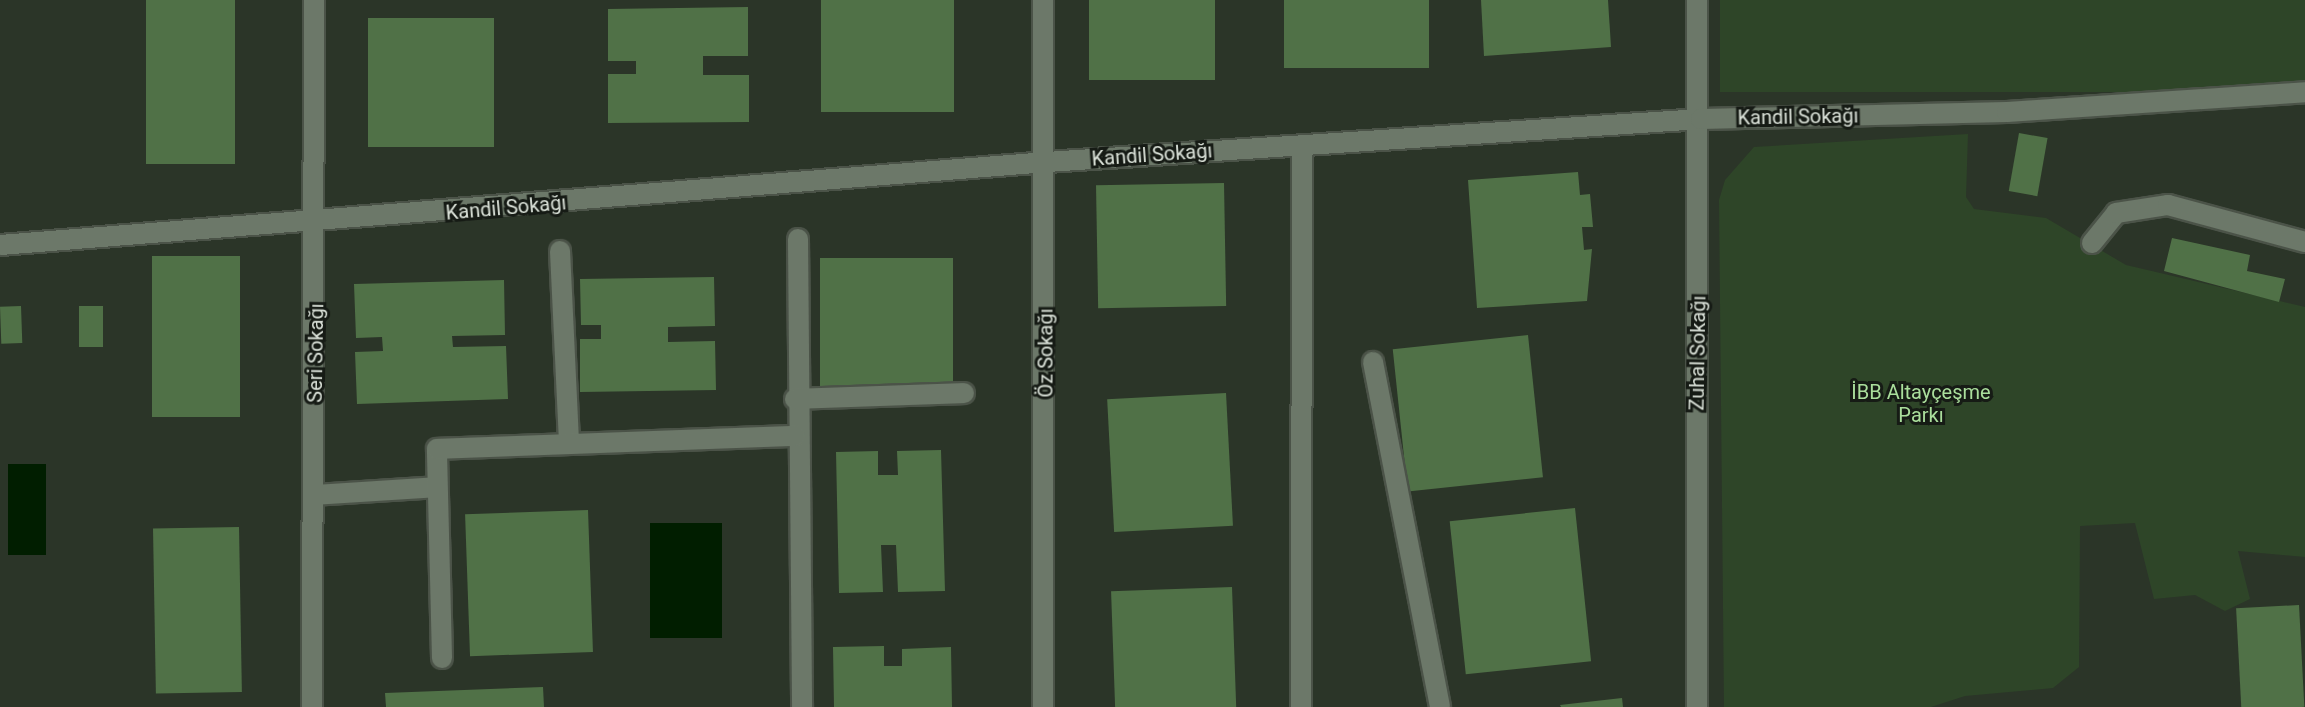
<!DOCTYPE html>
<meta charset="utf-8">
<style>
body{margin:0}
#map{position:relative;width:2305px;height:707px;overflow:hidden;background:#2b3528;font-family:Roboto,sans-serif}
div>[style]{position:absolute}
.green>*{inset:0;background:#2e4528;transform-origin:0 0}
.water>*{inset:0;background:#011e00;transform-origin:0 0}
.building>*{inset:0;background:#507147;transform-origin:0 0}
.roads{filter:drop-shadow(2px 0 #4b5348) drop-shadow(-2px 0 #4b5348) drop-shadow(0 2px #4b5348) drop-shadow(0 -2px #4b5348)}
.lane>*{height:20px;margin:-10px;padding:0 10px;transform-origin:10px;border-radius:10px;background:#6c7869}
.street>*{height:20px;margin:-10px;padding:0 10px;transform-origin:10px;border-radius:10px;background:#6c7869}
span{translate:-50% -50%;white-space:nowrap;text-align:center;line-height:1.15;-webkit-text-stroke:6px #161b15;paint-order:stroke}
.street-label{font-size:20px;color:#dae1d8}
.park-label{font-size:20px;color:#aade9c}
</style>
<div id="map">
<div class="green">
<i style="left:1720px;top:0;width:585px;height:92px"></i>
<i style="clip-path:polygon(1968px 134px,1966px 197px,1974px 209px,2046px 218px,2126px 265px,2305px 307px,2305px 557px,2238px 551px,2250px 599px,2225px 611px,2195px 595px,2154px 599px,2135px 523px,2080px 526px,2079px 667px,2053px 688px,1965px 696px,1931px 707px,1724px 707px,1719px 200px,1725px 180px,1754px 147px)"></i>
</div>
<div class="water">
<i style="left:8px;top:464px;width:38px;height:91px"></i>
<i style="left:650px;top:523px;width:72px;height:115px"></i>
</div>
<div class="building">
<i style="left:146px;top:0;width:89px;height:164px"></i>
<i style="left:821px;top:0;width:133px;height:112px"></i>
<i style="left:1089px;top:0;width:126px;height:80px"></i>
<i style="left:1284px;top:0;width:145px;height:68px"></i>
<i style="clip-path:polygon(1481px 0,1608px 0,1611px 47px,1484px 56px)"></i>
<i style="clip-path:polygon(748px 7px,748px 56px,703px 56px,703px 75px,749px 75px,749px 122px,608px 123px,608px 74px,636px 74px,636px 61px,608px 61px,608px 9px)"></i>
<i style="left:494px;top:18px;width:129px;height:126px;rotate:90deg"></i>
<i style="left:2019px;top:133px;width:29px;height:59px;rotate:10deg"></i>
<i style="clip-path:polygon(1578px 172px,1580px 195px,1590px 194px,1593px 227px,1582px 227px,1584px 250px,1592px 249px,1587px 301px,1477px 308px,1468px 180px)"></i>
<i style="left:1224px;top:183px;width:123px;height:128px;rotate:89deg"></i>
<i style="clip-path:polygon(2172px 238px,2250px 255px,2247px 271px,2285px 279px,2279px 302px,2164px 271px)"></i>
<i style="left:240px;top:256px;width:161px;height:88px;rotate:90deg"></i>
<i style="left:953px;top:258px;width:129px;height:133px;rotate:90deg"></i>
<i style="clip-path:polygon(714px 277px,715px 326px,668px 327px,668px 342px,715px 341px,716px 390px,580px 392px,580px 339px,601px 339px,601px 325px,581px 325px,580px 279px)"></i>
<i style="clip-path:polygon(504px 280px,505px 335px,452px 336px,453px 347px,506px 346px,508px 399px,357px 404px,355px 352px,383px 351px,382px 337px,356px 338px,354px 284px)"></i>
<i style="left:21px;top:306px;width:37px;height:21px;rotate:88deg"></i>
<i style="left:79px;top:306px;width:24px;height:41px"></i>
<i style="left:1528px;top:335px;width:143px;height:136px;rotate:84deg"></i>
<i style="left:1226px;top:393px;width:133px;height:119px;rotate:87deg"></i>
<i style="clip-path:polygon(941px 450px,945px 591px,898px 592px,896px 545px,881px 545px,883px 592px,839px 593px,836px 452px,878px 451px,878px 475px,898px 475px,897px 451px)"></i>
<i style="left:1575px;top:508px;width:154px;height:126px;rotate:84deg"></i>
<i style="left:588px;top:510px;width:142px;height:123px;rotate:88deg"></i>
<i style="left:239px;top:527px;width:165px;height:86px;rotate:89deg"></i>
<i style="left:1232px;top:587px;width:120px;height:121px;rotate:88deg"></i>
<i style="left:2299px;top:605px;width:102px;height:63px;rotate:87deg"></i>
<i style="clip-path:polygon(884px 646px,884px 666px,902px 666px,902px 649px,951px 647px,952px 707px,834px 707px,833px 647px)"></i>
<i style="clip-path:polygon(543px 687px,544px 707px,386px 707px,385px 693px)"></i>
<i style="clip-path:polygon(1622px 698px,1623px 707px,1561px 707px,1560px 705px)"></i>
</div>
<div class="roads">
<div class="lane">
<i style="left:798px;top:239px;width:468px;rotate:89.5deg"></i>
<i style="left:560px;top:251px;width:192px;rotate:87.3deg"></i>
<i style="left:1373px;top:362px;width:351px;rotate:79deg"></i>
<i style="left:795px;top:399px;width:169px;rotate:-2deg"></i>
<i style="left:314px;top:495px;width:123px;rotate:-3.7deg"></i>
<i style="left:442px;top:658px;width:209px;rotate:-91.4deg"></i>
<i style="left:437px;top:449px;width:358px;rotate:-2.1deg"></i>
<i style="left:1301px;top:707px;width:562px;rotate:-89.9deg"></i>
</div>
<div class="street">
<i style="left:1697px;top:0;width:707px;rotate:90deg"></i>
<i style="left:2092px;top:243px;width:38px;rotate:-51deg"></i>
<i style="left:2116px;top:213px;width:53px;rotate:-8.7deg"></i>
<i style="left:2168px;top:205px;width:142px;rotate:15.1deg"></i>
<i style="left:0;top:245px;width:1050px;rotate:-4.53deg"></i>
<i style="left:1047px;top:162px;width:655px;rotate:-3.76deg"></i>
<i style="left:1701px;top:119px;width:306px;rotate:-1.3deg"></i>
<i style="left:2007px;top:112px;width:299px;rotate:-3.8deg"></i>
<i style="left:312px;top:707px;width:707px;rotate:-89.84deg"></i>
<i style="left:1043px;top:707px;width:707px;rotate:-90deg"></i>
</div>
</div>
<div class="street-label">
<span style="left:1798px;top:117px;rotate:-1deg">Kandil Sokağı</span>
<span style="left:1152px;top:155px;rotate:-4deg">Kandil Sokağı</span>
<span style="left:506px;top:208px;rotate:-5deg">Kandil Sokağı</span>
<span style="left:316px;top:353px;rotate:-89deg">Seri Sokağı</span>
<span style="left:1046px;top:353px;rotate:-90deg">Öz Sokağı</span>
<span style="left:1698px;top:353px;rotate:-89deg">Zuhal Sokağı</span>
</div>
<div class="park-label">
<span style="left:1921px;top:404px">İBB Altayçeşme<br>Parkı</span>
</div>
</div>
